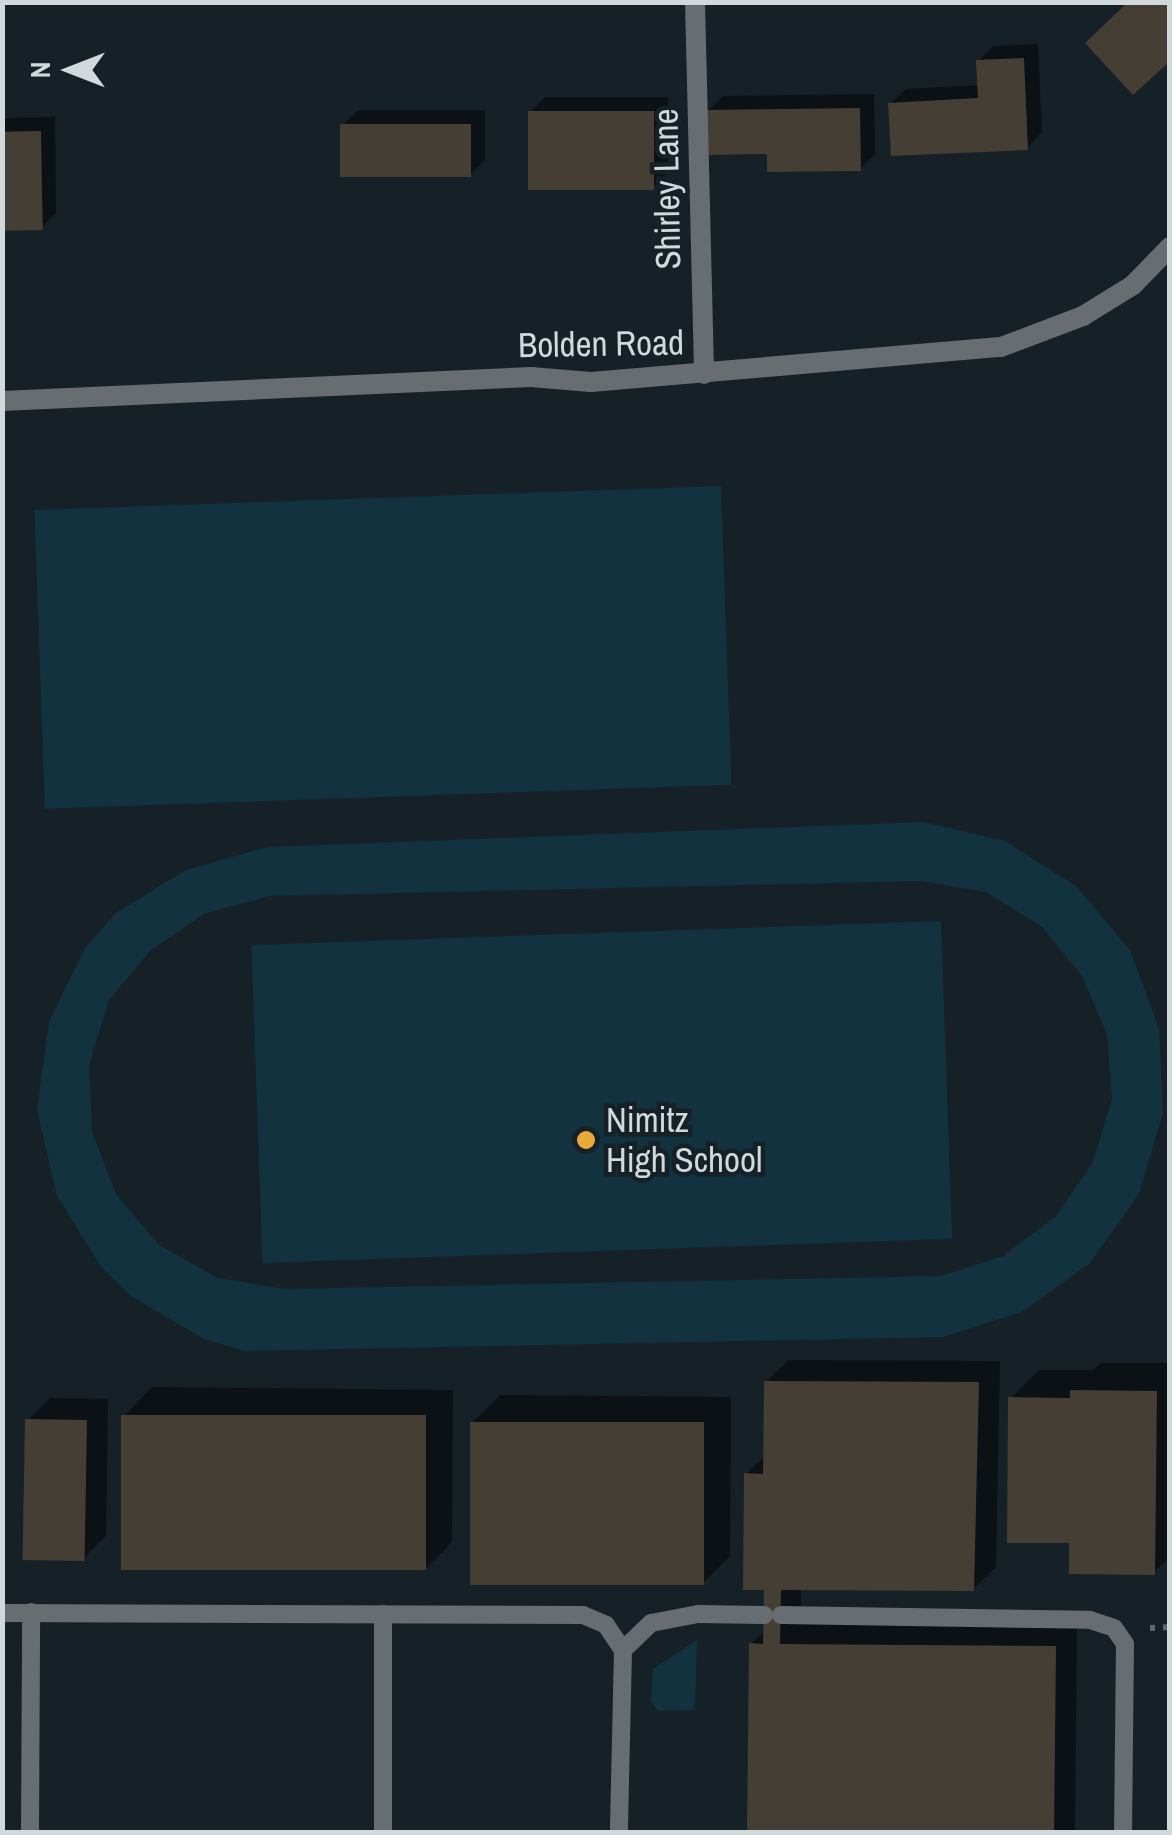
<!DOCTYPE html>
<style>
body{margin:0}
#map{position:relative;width:1172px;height:1835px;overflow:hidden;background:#152126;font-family:"Archivo Narrow",sans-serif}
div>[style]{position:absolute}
.green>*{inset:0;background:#12323f;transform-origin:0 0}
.shadow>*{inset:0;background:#0007}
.building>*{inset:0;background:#453e34;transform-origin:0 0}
.path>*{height:6px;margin-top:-3px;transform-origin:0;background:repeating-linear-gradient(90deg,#5c666b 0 5px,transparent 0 13px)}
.lane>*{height:18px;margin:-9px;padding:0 9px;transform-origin:9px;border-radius:9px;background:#676d70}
.street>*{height:20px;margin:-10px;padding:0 10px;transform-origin:10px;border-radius:10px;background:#676d70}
.dots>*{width:28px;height:28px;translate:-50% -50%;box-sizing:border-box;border:5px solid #152126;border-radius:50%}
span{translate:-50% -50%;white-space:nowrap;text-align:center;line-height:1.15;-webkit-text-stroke:9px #152126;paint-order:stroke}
.street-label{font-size:35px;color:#d2d9dd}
.poi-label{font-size:35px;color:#d2d9dd}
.left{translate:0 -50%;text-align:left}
.frame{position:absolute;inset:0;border:5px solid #d2d9dd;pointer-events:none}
.north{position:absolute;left:20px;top:20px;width:100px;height:100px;-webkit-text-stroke:8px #152126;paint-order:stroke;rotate:270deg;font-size:28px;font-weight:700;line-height:40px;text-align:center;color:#d2d9dd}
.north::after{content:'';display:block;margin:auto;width:35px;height:45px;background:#d2d9dd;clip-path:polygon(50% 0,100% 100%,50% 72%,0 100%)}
</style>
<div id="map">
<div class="green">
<i style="left:721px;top:486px;width:299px;height:687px;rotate:88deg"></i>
<i style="clip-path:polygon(evenodd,924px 822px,1005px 841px,1076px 886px,1130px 950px,1159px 1029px,1163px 1113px,1139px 1194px,1090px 1263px,1022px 1312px,943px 1337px,245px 1351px,204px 1339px,131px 1296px,101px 1267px,57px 1196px,37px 1110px,49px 1022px,85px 948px,116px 913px,186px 870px,267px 847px,924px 822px,921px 881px,986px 892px,1042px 927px,1082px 976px,1107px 1034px,1112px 1099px,1093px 1162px,1056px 1216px,1003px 1256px,941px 1276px,284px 1289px,218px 1278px,159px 1245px,116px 1194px,92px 1132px,89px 1065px,109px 1000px,151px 950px,204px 914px,269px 896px,921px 881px)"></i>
<i style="left:941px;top:921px;width:318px;height:690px;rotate:88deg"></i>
<i style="clip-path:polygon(697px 1640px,695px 1710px,658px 1711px,651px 1701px,653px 1669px)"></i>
</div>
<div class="shadow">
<i style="clip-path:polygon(1038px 44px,1042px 132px,1027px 148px,890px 104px,906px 89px,980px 85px,978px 61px,993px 46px)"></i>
<i style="clip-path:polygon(874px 94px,875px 154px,860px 169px,769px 152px,708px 111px,723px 96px)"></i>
<i style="clip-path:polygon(545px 97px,668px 97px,668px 172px,653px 187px,530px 112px)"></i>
<i style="clip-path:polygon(358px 110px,485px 110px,485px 160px,470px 175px,343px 125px)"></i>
<i style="clip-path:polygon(55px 117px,56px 213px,41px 228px,2px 228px,2px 118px)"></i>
<i style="clip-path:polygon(789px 1360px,1000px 1361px,996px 1567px,973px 1589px,801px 1587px,801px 1623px,1077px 1625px,1075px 1832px,750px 1832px,751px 1644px,766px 1630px,766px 1587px,746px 1474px,766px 1455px,766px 1382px)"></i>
<i style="clip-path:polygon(1101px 1363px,1170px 1363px,1170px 1557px,1154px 1572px,1071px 1541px,1011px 1398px,1039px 1370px,1093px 1370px)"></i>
<i style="clip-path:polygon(152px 1387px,453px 1390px,452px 1542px,424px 1571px,124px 1416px)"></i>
<i style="clip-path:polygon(500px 1395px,731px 1397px,730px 1556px,701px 1585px,472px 1423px)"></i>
<i style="clip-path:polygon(50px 1398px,108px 1399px,106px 1536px,84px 1558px,28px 1420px)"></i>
</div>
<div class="building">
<i style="clip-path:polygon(1128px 2px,1170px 2px,1170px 61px,1133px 95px,1085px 43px)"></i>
<i style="clip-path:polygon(1024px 58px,1028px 150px,891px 156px,888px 103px,978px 98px,976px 60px)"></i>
<i style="clip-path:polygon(860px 108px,861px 171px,767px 172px,767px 154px,706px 155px,705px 110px)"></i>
<i style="left:528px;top:111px;width:126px;height:79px"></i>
<i style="left:340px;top:124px;width:131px;height:53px"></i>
<i style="left:41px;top:131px;width:99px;height:39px;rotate:89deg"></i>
<i style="clip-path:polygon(764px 1381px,979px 1382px,974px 1591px,781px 1590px,780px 1644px,1056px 1646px,1054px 1832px,747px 1832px,749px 1643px,763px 1644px,764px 1590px,743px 1590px,744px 1473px,763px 1474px)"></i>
<i style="clip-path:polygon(1070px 1390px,1157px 1391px,1155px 1575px,1069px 1574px,1069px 1543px,1007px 1543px,1008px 1397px,1070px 1398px)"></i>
<i style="left:121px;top:1415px;width:305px;height:155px"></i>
<i style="left:25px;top:1419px;width:62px;height:141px;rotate:1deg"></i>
<i style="left:470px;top:1422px;width:234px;height:163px"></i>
</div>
<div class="path">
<i style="left:1150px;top:1628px;width:20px;rotate:-3deg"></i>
</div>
<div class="lane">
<i style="left:2px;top:1613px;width:581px;rotate:0.2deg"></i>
<i style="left:583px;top:1615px;width:25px;rotate:23deg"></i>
<i style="left:606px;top:1625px;width:30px;rotate:56deg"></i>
<i style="left:623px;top:1650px;width:182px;rotate:91.3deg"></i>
<i style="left:781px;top:1615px;width:309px;rotate:0.9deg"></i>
<i style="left:1090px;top:1620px;width:25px;rotate:18deg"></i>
<i style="left:1114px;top:1628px;width:19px;rotate:55deg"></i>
<i style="left:1125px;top:1644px;width:188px;rotate:90.6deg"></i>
<i style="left:623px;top:1650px;width:39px;rotate:-44deg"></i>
<i style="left:651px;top:1623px;width:48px;rotate:-10.8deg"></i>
<i style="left:698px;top:1614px;width:66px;rotate:0.9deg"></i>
<i style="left:30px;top:1832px;width:220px;rotate:-89.7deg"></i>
<i style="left:383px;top:1832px;width:218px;rotate:-90deg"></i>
</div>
<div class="street">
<i style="left:695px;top:2px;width:372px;rotate:88.6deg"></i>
<i style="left:2px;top:401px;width:530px;rotate:-2.6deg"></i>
<i style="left:531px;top:377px;width:60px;rotate:4.8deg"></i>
<i style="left:591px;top:382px;width:411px;rotate:-4.9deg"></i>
<i style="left:1001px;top:347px;width:88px;rotate:-20.7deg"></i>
<i style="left:1083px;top:316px;width:59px;rotate:-31.8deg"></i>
<i style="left:1133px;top:285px;width:53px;rotate:-45.8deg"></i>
</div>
<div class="dots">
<i style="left:586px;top:1140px;background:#eaaa39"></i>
</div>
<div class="street-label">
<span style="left:667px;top:189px;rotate:-91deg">Shirley Lane</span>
<span style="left:601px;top:344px;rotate:-1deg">Bolden Road</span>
</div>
<div class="poi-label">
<span class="left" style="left:606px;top:1140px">Nimitz<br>High School</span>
</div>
<div class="frame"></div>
<div class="north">N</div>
</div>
